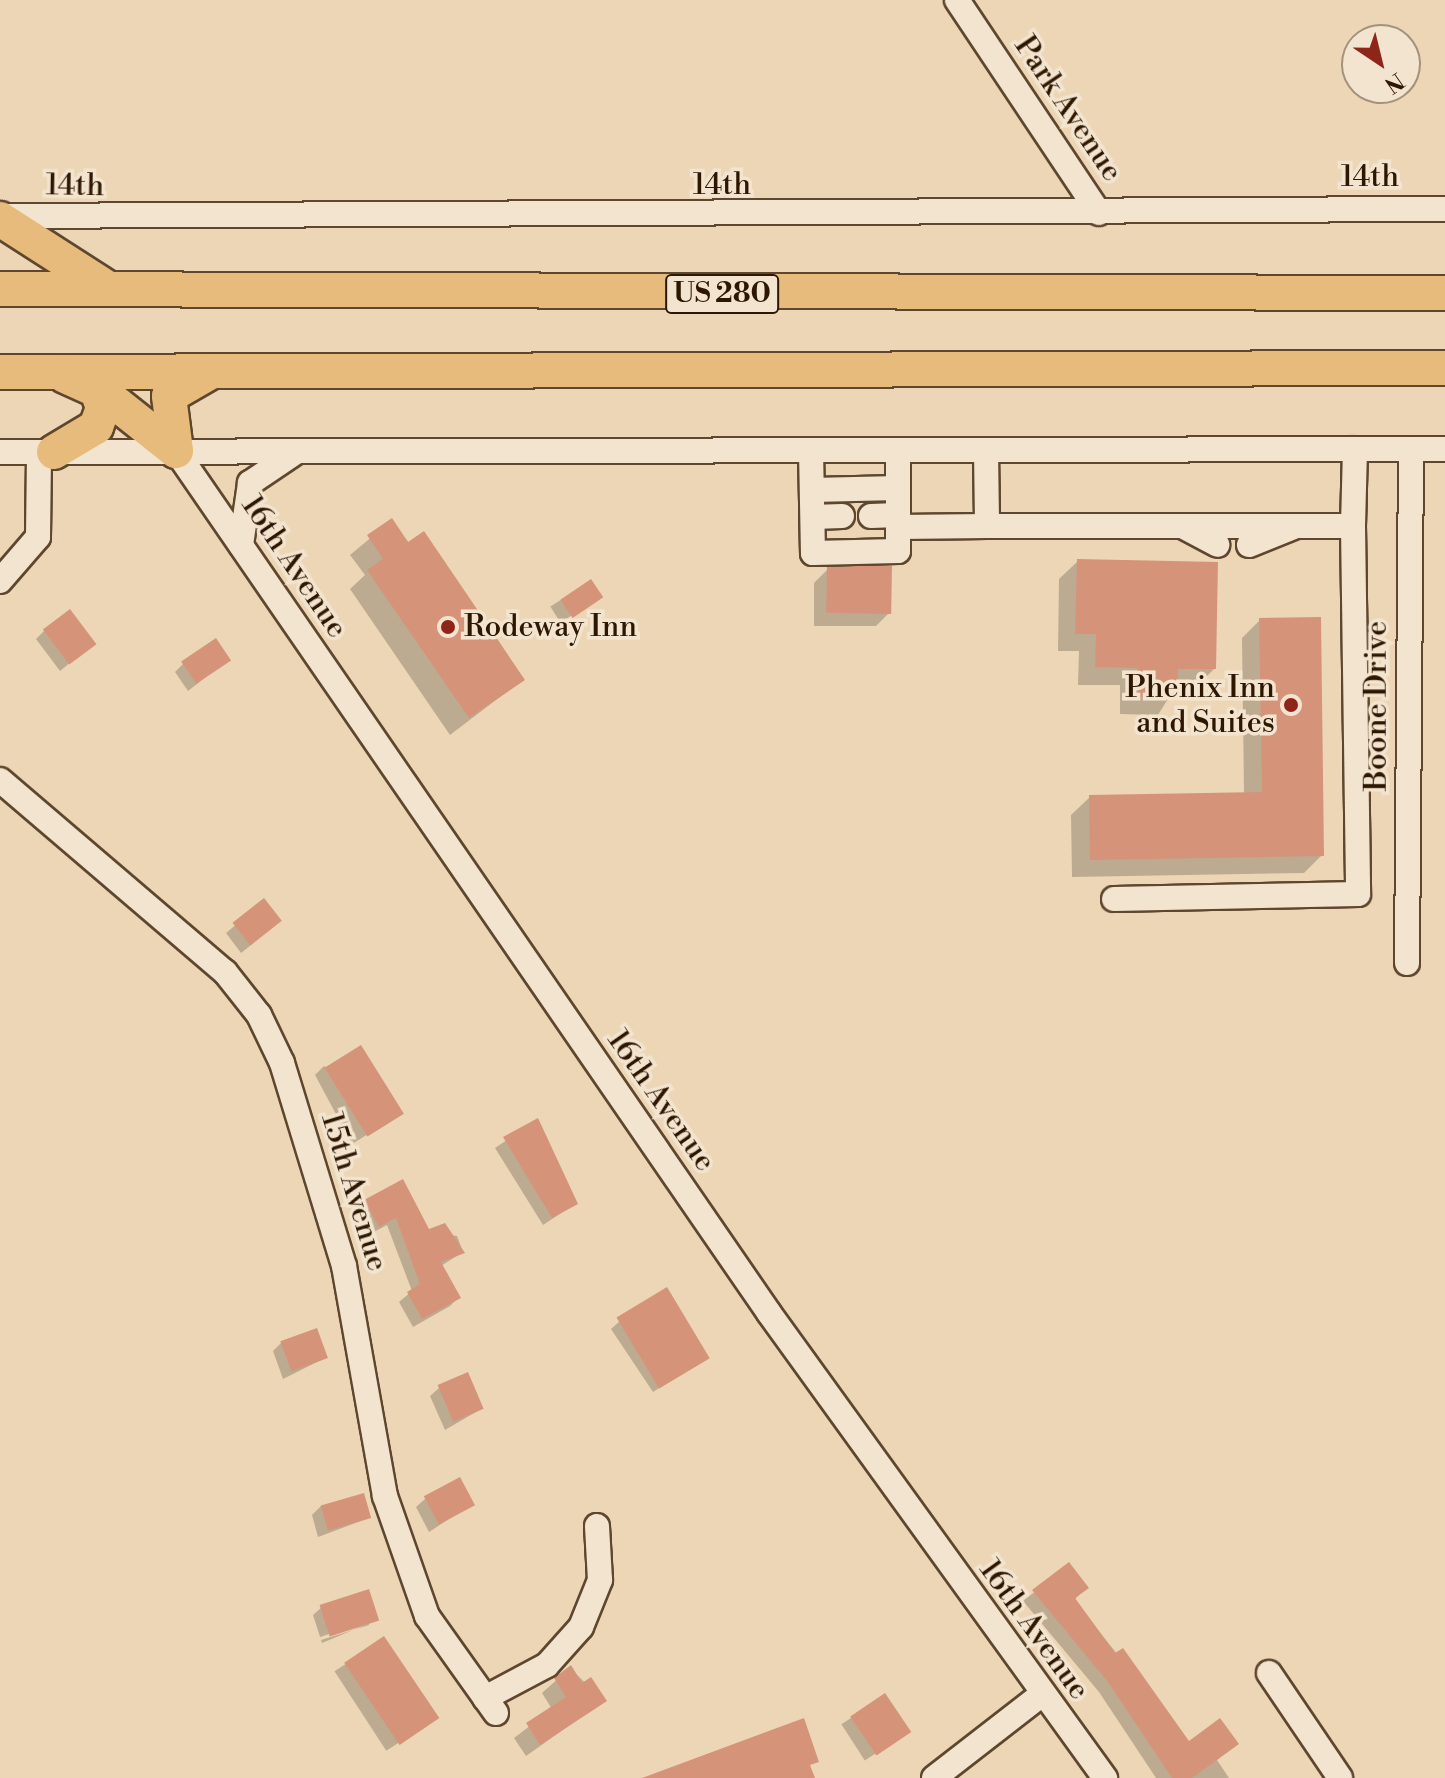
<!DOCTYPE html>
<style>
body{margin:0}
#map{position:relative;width:1445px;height:1778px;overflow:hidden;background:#ecd6b6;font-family:"Libre Bodoni",serif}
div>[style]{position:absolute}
.shadow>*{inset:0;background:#0003;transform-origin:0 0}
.building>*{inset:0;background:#d5947a;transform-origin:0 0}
.roads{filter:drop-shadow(2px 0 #5e472e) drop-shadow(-2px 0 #5e472e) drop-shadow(0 2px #5e472e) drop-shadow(0 -2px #5e472e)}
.minor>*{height:24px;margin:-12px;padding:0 12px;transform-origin:12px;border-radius:12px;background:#f3e4d0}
.highway>*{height:34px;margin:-17px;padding:0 17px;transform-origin:17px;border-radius:17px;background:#e6bb7b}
.dots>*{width:22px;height:22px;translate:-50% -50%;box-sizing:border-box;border:4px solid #f3e4d0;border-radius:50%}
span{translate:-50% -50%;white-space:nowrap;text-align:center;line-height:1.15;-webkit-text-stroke:7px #f3e4d0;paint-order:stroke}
.shield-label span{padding:2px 6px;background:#f3e4d0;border:2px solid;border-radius:6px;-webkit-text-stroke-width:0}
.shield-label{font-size:28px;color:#2e1700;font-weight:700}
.street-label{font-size:30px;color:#2e1700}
.poi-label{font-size:30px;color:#2e1700}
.left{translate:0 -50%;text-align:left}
.right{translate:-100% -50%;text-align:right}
.north{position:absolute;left:1341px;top:24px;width:80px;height:80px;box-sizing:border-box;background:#f3e4d0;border:2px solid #a4927d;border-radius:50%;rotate:145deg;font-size:22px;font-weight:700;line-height:32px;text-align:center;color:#2e1700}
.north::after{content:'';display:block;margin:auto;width:28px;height:36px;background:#8f2418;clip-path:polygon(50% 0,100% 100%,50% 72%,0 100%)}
</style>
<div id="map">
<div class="shadow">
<i style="clip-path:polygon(391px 521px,522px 680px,450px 735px,350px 589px,365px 575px,350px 555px)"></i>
<i style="clip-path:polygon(1078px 561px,1214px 669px,1196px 687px,1176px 686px,1158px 715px,1120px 714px,1120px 685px,1078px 685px,1079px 651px,1058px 651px,1059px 579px)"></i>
<i style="clip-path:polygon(827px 570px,889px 613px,876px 626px,814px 626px,814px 583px)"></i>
<i style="left:591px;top:581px;width:19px;height:48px;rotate:58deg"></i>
<i style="clip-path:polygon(1260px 620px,1322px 855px,1304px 873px,1072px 877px,1071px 815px,1090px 797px,1244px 794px,1242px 638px)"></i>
<i style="clip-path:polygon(45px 630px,93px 644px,60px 671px,36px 639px)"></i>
<i style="clip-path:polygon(229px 659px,188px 691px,175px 672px,183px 664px)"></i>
<i style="clip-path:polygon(264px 901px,271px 929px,241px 953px,226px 933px)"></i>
<i style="clip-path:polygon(324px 1066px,402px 1113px,352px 1144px,315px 1075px)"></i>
<i style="clip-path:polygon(537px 1120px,575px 1204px,543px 1225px,495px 1148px)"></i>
<i style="clip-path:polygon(366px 1201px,428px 1232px,457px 1236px,463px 1252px,441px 1266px,458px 1298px,450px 1306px,413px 1327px,399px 1302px,412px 1291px,387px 1225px,370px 1234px,357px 1210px)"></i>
<i style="clip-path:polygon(620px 1321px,708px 1357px,653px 1392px,611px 1329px)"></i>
<i style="clip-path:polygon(282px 1342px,325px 1358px,283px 1379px,273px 1351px)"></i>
<i style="clip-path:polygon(439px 1388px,481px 1409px,445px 1430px,430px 1396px)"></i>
<i style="clip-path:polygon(425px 1499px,472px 1504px,429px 1532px,416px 1507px)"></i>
<i style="clip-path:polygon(321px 1506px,369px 1518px,318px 1537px,312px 1515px)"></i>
<i style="clip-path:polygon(1069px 1565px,1086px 1588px,1074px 1600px,1189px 1744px,1236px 1744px,1217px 1760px,1229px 1778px,1156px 1778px,1099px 1692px,1023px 1601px)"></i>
<i style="clip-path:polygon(evenodd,322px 1607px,377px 1620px,322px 1643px,313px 1615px,322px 1607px,369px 1621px,369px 1625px,321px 1640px,320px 1637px,369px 1621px)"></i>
<i style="left:384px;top:1639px;width:95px;height:59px;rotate:57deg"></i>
<i style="clip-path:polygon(570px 1668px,604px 1701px,526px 1756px,514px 1738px,552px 1709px,542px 1693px)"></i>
<i style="left:885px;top:1696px;width:43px;height:52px;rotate:57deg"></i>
</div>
<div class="building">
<i style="clip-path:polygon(392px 518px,408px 542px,424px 531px,525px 680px,469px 718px,367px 570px,383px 559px,367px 535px)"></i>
<i style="clip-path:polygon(1077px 559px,1218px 562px,1216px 669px,1178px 669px,1178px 698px,1137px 697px,1137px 668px,1095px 667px,1096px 634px,1075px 634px)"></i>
<i style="left:892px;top:566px;width:48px;height:65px;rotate:91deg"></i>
<i style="left:591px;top:579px;width:22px;height:37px;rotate:56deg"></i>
<i style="left:70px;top:609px;width:44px;height:34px;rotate:53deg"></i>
<i style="clip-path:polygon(1321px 617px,1324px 856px,1090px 860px,1089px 795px,1262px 792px,1259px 618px)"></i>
<i style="left:216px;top:638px;width:27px;height:42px;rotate:56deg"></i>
<i style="left:264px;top:898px;width:29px;height:40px;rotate:52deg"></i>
<i style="left:361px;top:1045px;width:81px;height:43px;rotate:58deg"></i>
<i style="clip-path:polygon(538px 1118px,578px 1204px,552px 1218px,503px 1137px)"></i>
<i style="clip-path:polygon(403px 1179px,429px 1229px,445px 1223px,465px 1253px,441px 1262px,461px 1298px,422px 1319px,407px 1292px,420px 1284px,396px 1218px,379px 1227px,364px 1200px)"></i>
<i style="left:667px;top:1287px;width:83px;height:59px;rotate:59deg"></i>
<i style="left:317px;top:1328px;width:32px;height:39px;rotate:70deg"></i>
<i style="left:468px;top:1372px;width:40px;height:33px;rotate:67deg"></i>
<i style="left:460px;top:1477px;width:32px;height:41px;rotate:62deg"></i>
<i style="left:364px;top:1493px;width:26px;height:45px;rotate:74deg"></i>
<i style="clip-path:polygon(1069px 1562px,1089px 1588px,1075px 1598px,1115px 1653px,1123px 1648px,1189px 1741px,1220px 1718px,1239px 1744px,1192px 1778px,1172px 1778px,1108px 1682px,1032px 1590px)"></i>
<i style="left:369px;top:1589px;width:33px;height:52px;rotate:72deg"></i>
<i style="left:384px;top:1636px;width:99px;height:48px;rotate:56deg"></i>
<i style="clip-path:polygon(571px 1665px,582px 1683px,591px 1677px,607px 1701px,540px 1745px,526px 1723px,566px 1697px,554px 1678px)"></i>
<i style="left:885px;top:1693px;width:47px;height:42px;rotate:56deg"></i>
<i style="clip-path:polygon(804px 1718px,819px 1762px,810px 1765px,815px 1778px,642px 1778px)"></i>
</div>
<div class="roads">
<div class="minor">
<i style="left:957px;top:0;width:256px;rotate:56.3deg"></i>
<i style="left:0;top:216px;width:1445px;rotate:-0.28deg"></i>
<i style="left:811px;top:450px;width:103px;rotate:88.9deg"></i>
<i style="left:813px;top:553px;width:85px;rotate:-1.3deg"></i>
<i style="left:898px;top:551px;width:101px;rotate:-90deg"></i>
<i style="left:986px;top:450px;width:76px;rotate:89.2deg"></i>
<i style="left:987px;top:526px;width:366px"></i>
<i style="left:1353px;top:526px;width:368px;rotate:89.2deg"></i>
<i style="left:1358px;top:894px;width:244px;rotate:178.8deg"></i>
<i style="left:176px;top:451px;width:1046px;rotate:55.47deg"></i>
<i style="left:769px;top:1313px;width:574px;rotate:54.15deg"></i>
<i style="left:0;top:452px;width:1445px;rotate:-0.12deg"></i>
<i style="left:812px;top:490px;width:86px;rotate:-1.3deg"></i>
<i style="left:871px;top:516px;width:27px;rotate:-2deg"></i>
<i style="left:813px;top:517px;width:29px;rotate:-2deg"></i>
<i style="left:1182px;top:526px;width:40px;rotate:28deg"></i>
<i style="left:1353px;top:526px;width:77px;rotate:-88.5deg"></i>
<i style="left:898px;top:527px;width:89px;rotate:-0.6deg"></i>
<i style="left:241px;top:545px;width:63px;rotate:-81.7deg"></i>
<i style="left:250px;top:483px;width:52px;rotate:-34deg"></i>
<i style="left:1249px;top:545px;width:48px;rotate:-21.8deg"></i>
<i style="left:0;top:581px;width:58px;rotate:-49.2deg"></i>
<i style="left:38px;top:537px;width:85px;rotate:-89.3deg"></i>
<i style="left:0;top:780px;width:296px;rotate:40.5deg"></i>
<i style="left:225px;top:972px;width:55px;rotate:51.7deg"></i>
<i style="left:259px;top:1015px;width:53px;rotate:64.4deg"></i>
<i style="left:282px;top:1063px;width:212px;rotate:73deg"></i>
<i style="left:344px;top:1266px;width:234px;rotate:79.9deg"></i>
<i style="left:385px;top:1496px;width:127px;rotate:70.7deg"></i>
<i style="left:427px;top:1616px;width:119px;rotate:54.6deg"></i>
<i style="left:1407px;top:963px;width:514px;rotate:-89.55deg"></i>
<i style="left:1269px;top:1673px;width:127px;rotate:55.9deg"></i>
<i style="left:485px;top:1698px;width:70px;rotate:-28deg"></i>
<i style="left:547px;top:1665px;width:51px;rotate:-48.2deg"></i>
<i style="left:581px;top:1627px;width:51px;rotate:-68deg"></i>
<i style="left:600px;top:1580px;width:54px;rotate:-93.2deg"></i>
<i style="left:934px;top:1778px;width:135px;rotate:-37.8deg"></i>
</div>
<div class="highway">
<i style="left:0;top:219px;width:126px;rotate:32.7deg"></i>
<i style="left:0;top:289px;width:1445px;rotate:0.16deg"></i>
<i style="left:0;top:372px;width:1445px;rotate:-0.16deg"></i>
<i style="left:65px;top:376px;width:42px;rotate:24.1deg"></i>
<i style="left:103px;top:393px;width:93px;rotate:38.5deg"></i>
<i style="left:176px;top:451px;width:55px;rotate:-97.3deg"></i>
<i style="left:169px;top:396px;width:46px;rotate:-29.9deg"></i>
<i style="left:54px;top:452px;width:49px;rotate:-30.8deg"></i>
<i style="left:96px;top:427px;width:20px;rotate:-70deg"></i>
<i style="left:103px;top:408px;width:21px;rotate:-109deg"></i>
</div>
</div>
<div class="dots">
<i style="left:448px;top:627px;background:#8f2418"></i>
<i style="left:1291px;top:705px;background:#8f2418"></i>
</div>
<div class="shield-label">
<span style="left:722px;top:294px">US 280</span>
</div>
<div class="street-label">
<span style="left:1068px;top:109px;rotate:56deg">Park Avenue</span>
<span style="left:1370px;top:177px">14th</span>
<span style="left:722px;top:185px">14th</span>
<span style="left:75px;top:186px;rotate:1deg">14th</span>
<span style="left:294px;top:567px;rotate:56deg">16th Avenue</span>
<span style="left:1377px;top:706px;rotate:-90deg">Boone Drive</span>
<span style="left:661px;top:1101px;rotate:55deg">16th Avenue</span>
<span style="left:354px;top:1192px;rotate:73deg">15th Avenue</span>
<span style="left:1034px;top:1630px;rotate:54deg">16th Avenue</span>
</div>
<div class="poi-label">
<span class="left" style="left:464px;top:627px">Rodeway Inn</span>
<span class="right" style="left:1275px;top:705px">Phenix Inn<br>and Suites</span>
</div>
<div class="north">N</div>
</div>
